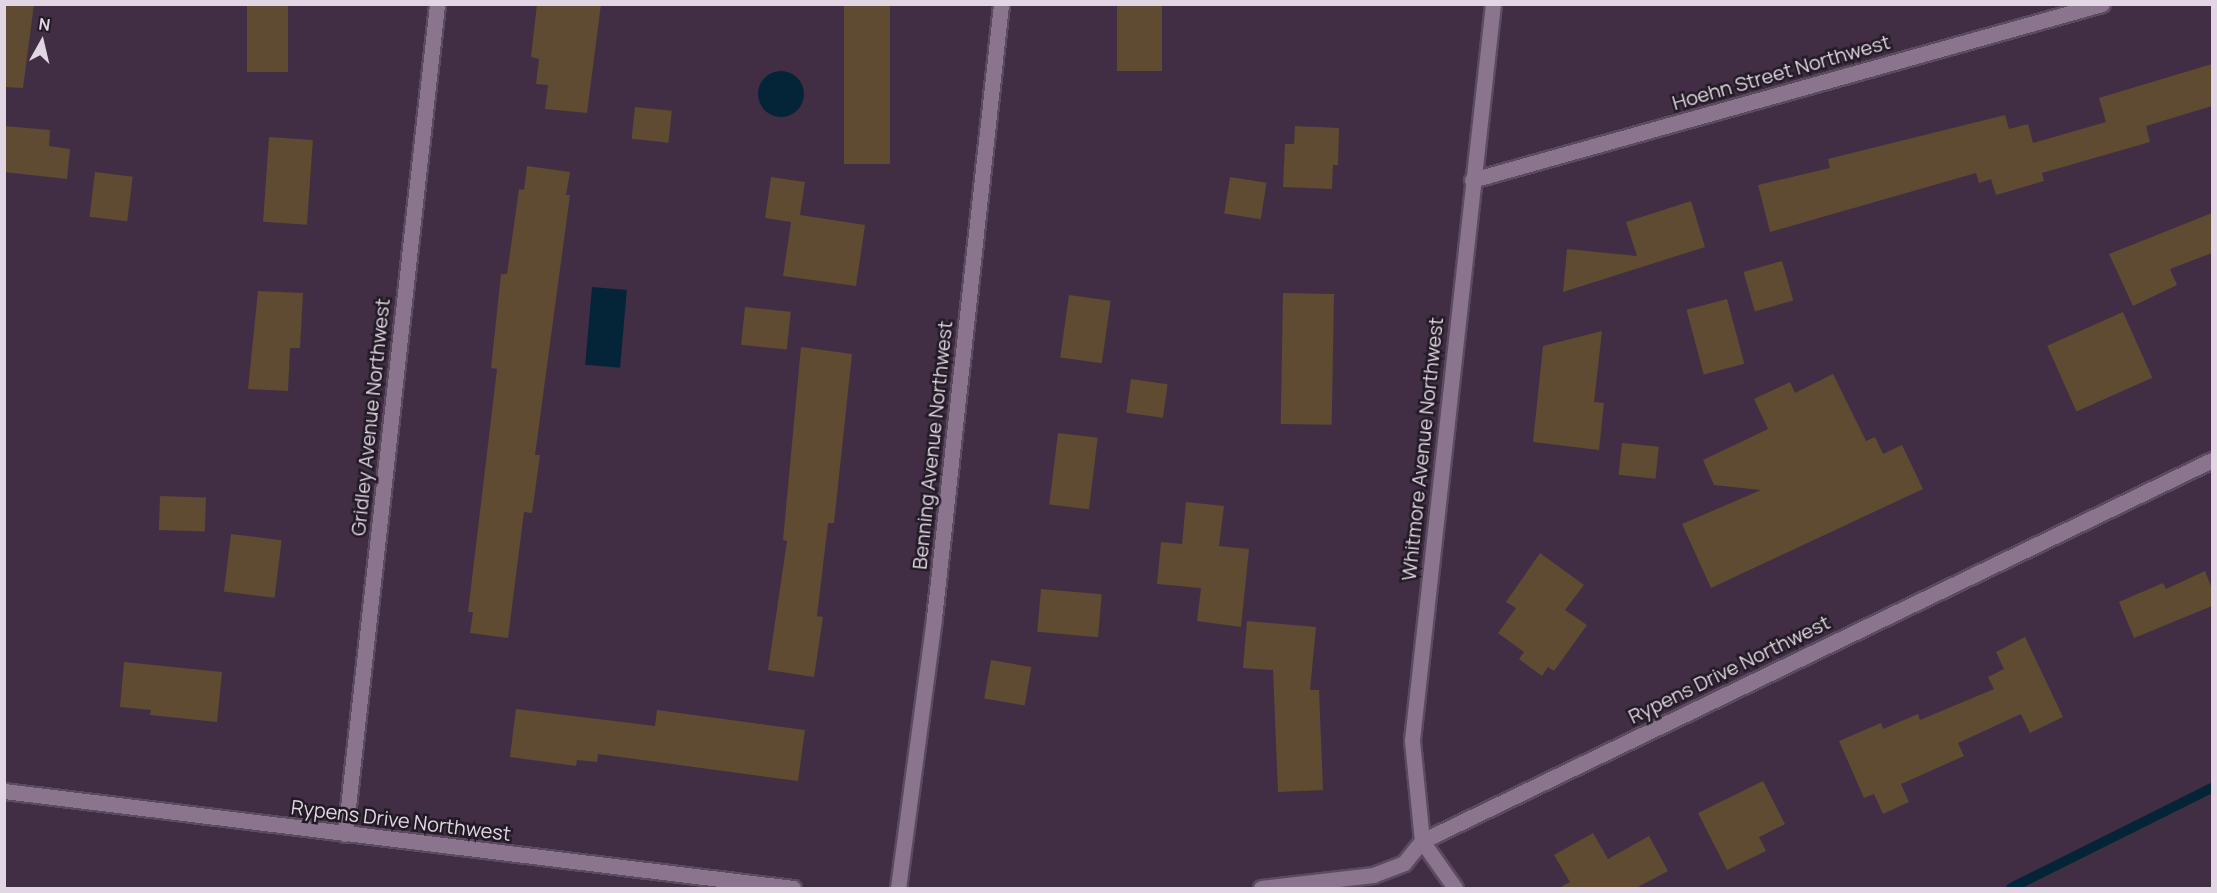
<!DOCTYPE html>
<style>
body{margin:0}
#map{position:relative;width:2217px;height:893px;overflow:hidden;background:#412e45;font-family:Manrope,sans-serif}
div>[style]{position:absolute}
.water>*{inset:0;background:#042537;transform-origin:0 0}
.round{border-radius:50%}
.stream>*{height:10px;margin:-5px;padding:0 5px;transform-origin:5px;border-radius:5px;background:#042537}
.building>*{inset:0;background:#5e4b31;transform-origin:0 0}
.roads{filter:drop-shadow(2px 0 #5b4b5f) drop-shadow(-2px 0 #5b4b5f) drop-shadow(0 2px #5b4b5f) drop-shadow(0 -2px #5b4b5f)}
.minor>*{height:15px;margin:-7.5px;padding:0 7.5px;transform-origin:7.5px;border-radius:7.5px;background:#8a748e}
span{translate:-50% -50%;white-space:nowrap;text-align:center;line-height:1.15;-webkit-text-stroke:5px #221a24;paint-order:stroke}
.street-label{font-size:20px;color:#e2d6e5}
.frame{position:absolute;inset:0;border:6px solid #e2d6e5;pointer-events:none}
.north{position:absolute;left:12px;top:12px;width:60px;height:60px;-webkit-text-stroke:4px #221a24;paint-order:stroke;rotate:8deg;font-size:16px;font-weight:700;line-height:24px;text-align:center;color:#e2d6e5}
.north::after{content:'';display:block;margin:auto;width:21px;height:27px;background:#e2d6e5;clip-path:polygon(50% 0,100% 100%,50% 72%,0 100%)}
</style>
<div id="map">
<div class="water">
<i class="round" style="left:758px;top:71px;width:46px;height:46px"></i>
<i style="left:592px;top:287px;width:35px;height:78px;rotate:5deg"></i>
</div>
<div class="stream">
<i style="left:2011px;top:888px;width:225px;rotate:-26.5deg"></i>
</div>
<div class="building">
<i style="clip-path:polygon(4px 4px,34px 4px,23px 88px,4px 87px)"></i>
<i style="left:247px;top:4px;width:41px;height:68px"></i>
<i style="clip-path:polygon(537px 4px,601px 4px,587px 113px,545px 109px,548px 85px,536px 84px,539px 59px,531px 57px)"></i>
<i style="left:844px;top:4px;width:46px;height:160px"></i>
<i style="left:1117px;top:4px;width:45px;height:67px"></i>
<i style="clip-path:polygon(2212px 64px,2212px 106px,2146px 126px,2150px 142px,2042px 173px,2044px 181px,1996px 195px,1991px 179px,1979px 183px,1976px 173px,1770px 232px,1758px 185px,1830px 168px,1828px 159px,2005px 115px,2009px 129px,2028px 124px,2033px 143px,2106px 122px,2099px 98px)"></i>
<i style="left:635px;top:107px;width:37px;height:32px;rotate:6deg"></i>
<i style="clip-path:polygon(4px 126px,50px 130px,49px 146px,70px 149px,67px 179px,4px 172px)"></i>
<i style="clip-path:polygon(1295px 126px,1339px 128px,1338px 165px,1333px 165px,1332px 189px,1283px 187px,1285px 144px,1294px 144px)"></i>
<i style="left:269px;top:137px;width:44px;height:85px;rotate:4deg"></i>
<i style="clip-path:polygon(527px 166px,570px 172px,566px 195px,570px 195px,535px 455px,540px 455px,532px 513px,524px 512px,508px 638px,470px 633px,473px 612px,468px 612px,497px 369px,491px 368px,501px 274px,507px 274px,519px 189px,524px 190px)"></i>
<i style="left:95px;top:172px;width:38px;height:45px;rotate:7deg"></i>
<i style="clip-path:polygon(771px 177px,805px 182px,800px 215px,865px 225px,856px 286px,783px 276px,791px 222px,765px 218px)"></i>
<i style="left:1230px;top:177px;width:37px;height:37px;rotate:9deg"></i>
<i style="clip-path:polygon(1691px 201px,1705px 247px,1563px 292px,1567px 249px,1637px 256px,1626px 222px)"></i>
<i style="clip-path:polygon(2212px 213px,2212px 253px,2170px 269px,2177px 285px,2133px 306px,2109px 254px)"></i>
<i style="left:1782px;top:261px;width:41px;height:40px;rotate:74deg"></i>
<i style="clip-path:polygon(258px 291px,303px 293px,300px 348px,290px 348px,288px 391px,248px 389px)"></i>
<i style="left:1283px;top:293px;width:51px;height:131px;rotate:1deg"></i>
<i style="left:1069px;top:295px;width:42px;height:63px;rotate:8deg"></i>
<i style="left:1727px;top:299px;width:67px;height:42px;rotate:75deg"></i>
<i style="left:745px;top:307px;width:46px;height:38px;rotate:6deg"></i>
<i style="left:2123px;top:312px;width:72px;height:83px;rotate:66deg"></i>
<i style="clip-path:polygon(1602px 331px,1594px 402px,1604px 403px,1599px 450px,1533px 442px,1543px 346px)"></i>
<i style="clip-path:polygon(801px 347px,852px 354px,834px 523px,828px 523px,817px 616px,823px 617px,814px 677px,768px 670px,787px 541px,783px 540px)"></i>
<i style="clip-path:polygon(1833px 374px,1866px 441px,1875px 437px,1883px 454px,1902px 445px,1923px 489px,1711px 588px,1682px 524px,1761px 490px,1714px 485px,1703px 460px,1768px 429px,1754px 399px,1790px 382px,1795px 393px)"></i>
<i style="left:1131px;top:379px;width:37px;height:34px;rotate:8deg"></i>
<i style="left:1058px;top:433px;width:40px;height:72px;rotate:7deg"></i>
<i style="left:1622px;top:443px;width:37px;height:32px;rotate:6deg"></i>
<i style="left:160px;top:496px;width:46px;height:34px;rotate:2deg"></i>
<i style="clip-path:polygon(1186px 502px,1224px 506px,1219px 546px,1249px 549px,1241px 627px,1197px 621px,1201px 588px,1157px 584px,1161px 542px,1182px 544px)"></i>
<i style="left:231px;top:534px;width:51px;height:58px;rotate:7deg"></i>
<i style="clip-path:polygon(1540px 553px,1584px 585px,1565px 610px,1587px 625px,1554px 671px,1548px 667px,1542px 676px,1519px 659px,1524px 652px,1498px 633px,1516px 608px,1506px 602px)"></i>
<i style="clip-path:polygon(2205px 571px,2212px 589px,2212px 606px,2134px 638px,2119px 602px,2163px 583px,2166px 589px)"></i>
<i style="left:1041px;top:589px;width:61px;height:43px;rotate:5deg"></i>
<i style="clip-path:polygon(1247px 621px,1316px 627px,1310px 690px,1319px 690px,1323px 790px,1278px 792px,1273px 670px,1243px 668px)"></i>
<i style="clip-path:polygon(2025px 637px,2063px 717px,2030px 733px,2021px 714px,1958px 743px,1964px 756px,1901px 784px,1909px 802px,1883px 814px,1874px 794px,1864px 798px,1839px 741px,1881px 723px,1883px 729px,1918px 714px,1920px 720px,1994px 689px,1988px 677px,2004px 669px,1996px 652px)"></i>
<i style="left:991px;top:660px;width:41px;height:39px;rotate:10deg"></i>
<i style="clip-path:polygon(124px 662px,222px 672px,217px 722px,150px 715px,151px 710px,120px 707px)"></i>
<i style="clip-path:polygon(516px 709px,655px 726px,657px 710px,805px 730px,798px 781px,598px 754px,597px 762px,577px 760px,576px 766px,510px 757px)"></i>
<i style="clip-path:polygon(1763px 781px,1785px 824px,1759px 837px,1766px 851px,1727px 870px,1698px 813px)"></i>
<i style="clip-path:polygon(1593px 833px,1608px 859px,1649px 836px,1668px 871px,1636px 888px,1559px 888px,1570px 882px,1554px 855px)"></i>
</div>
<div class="roads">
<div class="minor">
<i style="left:1472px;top:180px;width:654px;rotate:-15.61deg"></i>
<i style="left:4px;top:791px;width:795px;rotate:7.01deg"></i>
<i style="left:345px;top:834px;width:835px;rotate:-83.67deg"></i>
<i style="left:898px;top:888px;width:272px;rotate:-82.4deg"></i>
<i style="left:934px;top:618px;width:618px;rotate:-83.77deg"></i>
<i style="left:1261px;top:888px;width:113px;rotate:-6.6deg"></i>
<i style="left:1373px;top:875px;width:33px;rotate:-21deg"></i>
<i style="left:1404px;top:863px;width:28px;rotate:-51deg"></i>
<i style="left:1422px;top:841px;width:877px;rotate:-25.75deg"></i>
<i style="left:1455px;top:888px;width:57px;rotate:-125.1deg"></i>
<i style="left:1422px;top:841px;width:101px;rotate:-95.7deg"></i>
<i style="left:1412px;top:740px;width:740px;rotate:-83.72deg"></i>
</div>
</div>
<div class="street-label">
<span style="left:1781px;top:72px;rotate:-16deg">Hoehn Street Northwest</span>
<span style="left:370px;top:417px;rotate:-84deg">Gridley Avenue Northwest</span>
<span style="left:932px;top:445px;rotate:-84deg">Benning Avenue Northwest</span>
<span style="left:1422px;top:449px;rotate:-84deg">Whitmore Avenue Northwest</span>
<span style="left:1729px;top:669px;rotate:-26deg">Rypens Drive Northwest</span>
<span style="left:401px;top:820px;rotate:7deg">Rypens Drive Northwest</span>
</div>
<div class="frame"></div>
<div class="north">N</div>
</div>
